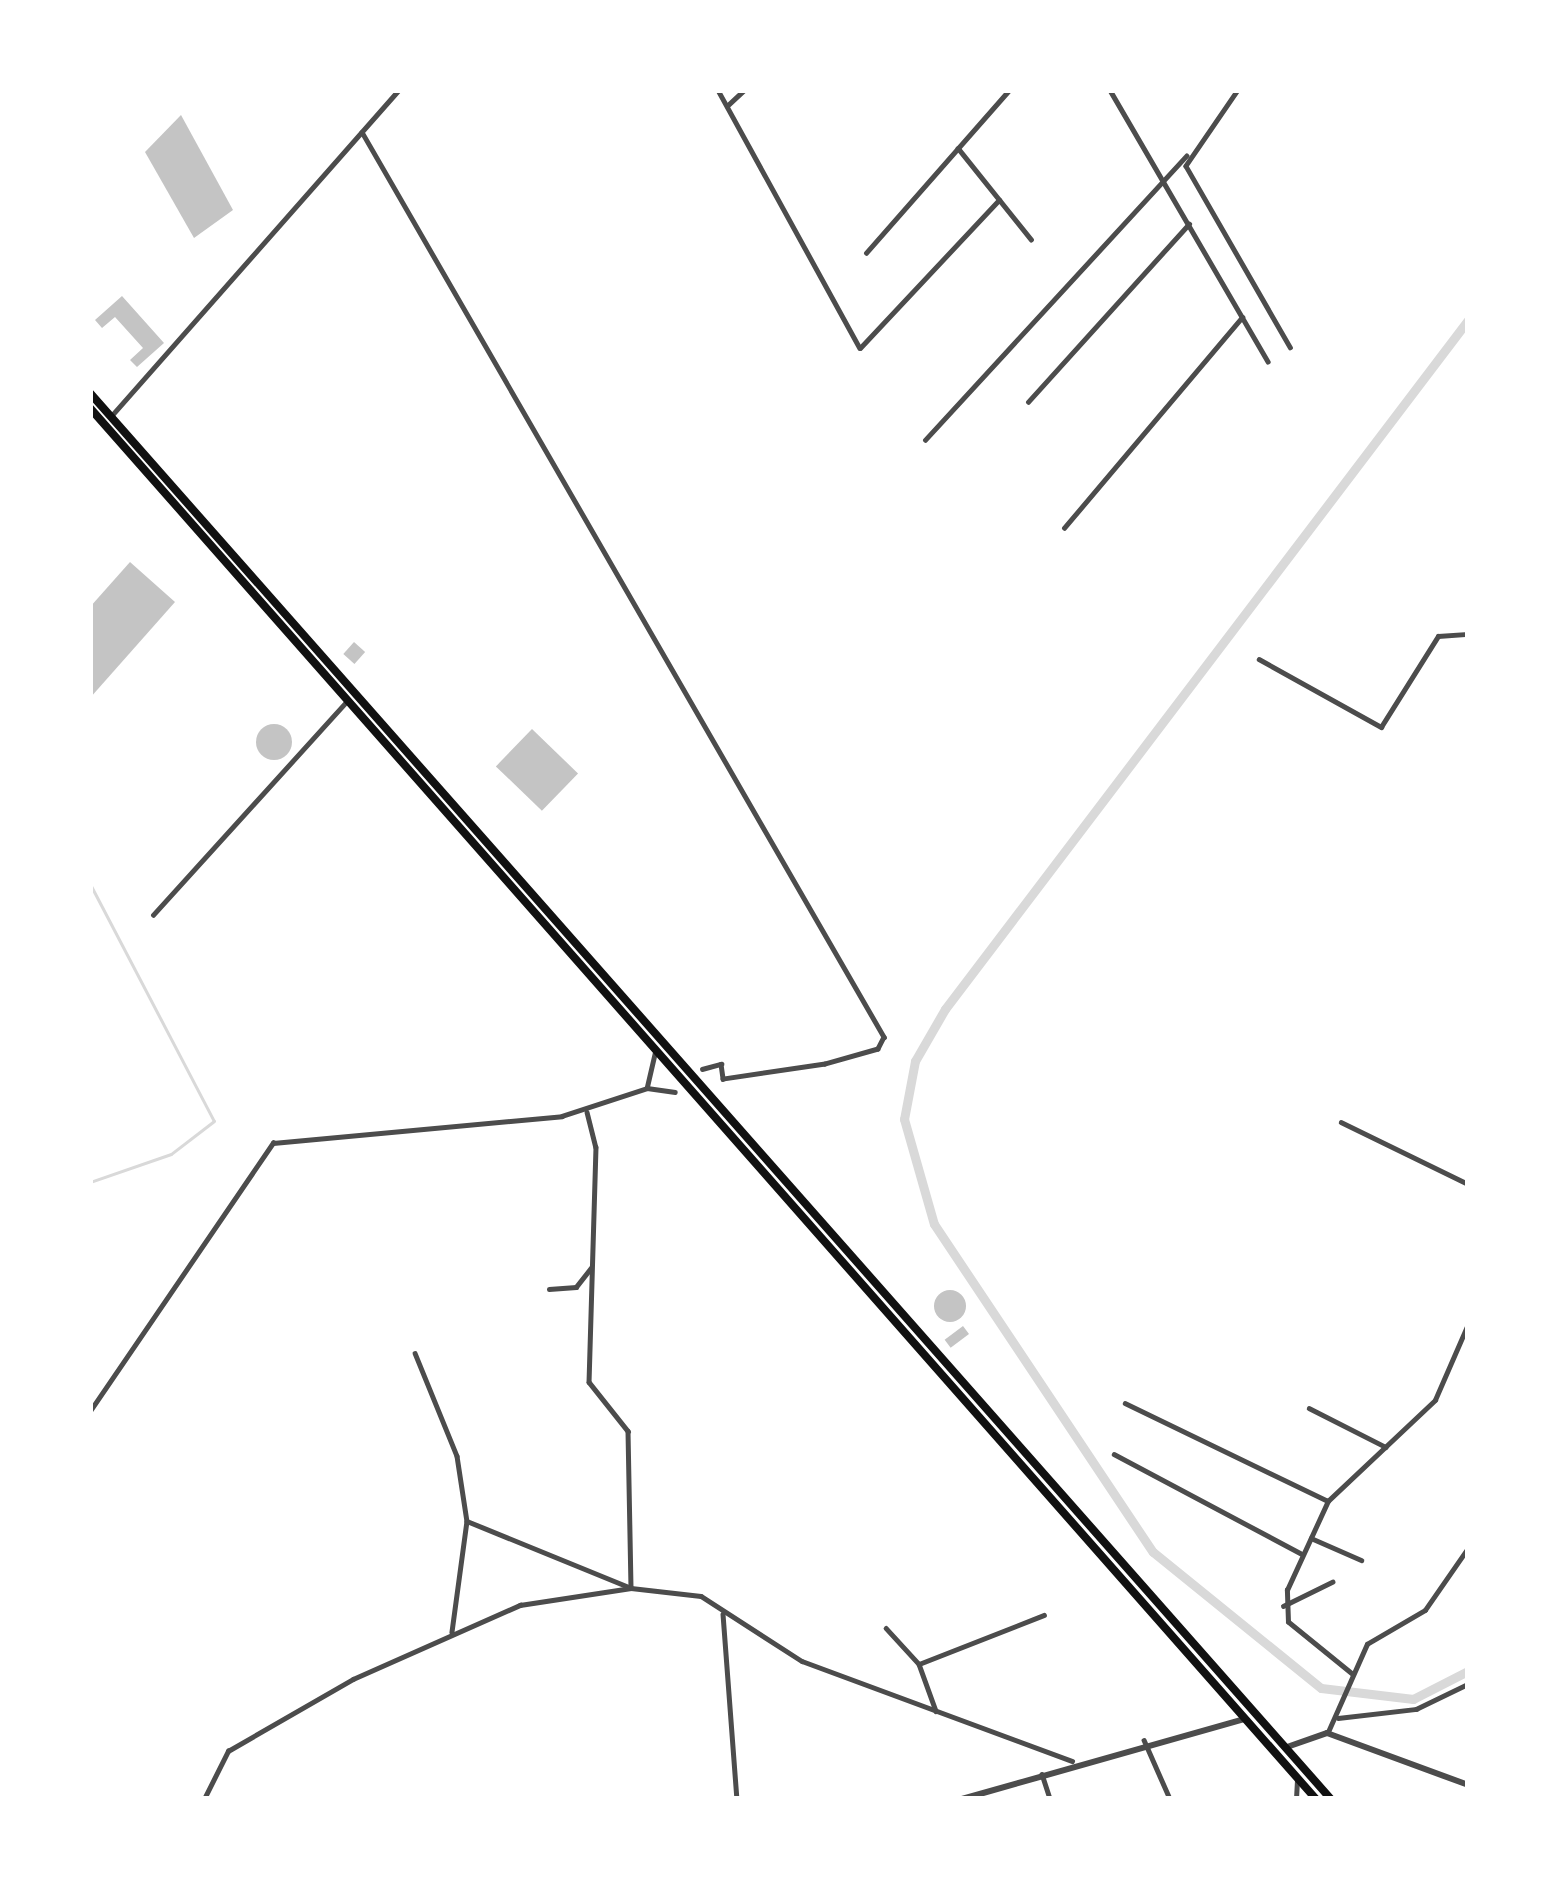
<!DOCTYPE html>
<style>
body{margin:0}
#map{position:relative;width:1558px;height:1889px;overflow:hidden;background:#fff;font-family:"Roboto Condensed",sans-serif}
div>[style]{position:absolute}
.stream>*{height:3px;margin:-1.5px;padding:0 1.5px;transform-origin:1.5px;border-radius:1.5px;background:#d9d9d9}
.canal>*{height:9px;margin:-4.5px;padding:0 4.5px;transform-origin:4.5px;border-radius:4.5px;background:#d9d9d9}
.building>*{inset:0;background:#c4c4c4;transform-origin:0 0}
.round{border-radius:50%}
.minor>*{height:4.5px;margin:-2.25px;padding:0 2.25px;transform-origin:2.25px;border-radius:2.25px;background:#4c4c4c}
.tertiary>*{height:6px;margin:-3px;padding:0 3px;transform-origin:3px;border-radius:3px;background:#4c4c4c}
.trunk>*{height:8px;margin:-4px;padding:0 4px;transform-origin:4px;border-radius:4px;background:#111}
span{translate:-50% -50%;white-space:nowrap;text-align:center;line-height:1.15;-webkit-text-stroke:12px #fff;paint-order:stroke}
.frame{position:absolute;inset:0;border:93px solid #fff;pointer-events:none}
</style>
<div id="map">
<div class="stream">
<i style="left:90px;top:884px;width:267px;rotate:62.4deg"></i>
<i style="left:214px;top:1121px;width:54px;rotate:142.5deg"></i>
<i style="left:171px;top:1154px;width:86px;rotate:160.9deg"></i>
</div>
<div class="canal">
<i style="left:1468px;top:320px;width:865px;rotate:127.2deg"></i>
<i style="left:945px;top:1009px;width:60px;rotate:120deg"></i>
<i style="left:915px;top:1061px;width:59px;rotate:100.7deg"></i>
<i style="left:904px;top:1119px;width:109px;rotate:74.1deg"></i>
<i style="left:934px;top:1224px;width:394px;rotate:56.3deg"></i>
<i style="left:1153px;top:1552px;width:216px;rotate:39deg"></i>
<i style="left:1321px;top:1688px;width:93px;rotate:6.8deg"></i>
<i style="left:1413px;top:1699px;width:62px;rotate:-27deg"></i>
</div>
<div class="building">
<i style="clip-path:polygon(181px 115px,233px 210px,194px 238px,145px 152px)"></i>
<i style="clip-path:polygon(122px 296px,164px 343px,137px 367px,130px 360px,143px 348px,115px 317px,102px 328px,95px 320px)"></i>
<i style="clip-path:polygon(130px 562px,175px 602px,90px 698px,90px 607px)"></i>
<i style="left:354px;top:642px;width:15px;height:16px;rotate:42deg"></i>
<i class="round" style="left:256px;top:724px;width:36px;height:36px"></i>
<i style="left:532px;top:729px;width:64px;height:52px;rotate:44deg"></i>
<i class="round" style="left:934px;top:1290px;width:32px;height:32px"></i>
<i style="left:963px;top:1326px;width:10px;height:23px;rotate:53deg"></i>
</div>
<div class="minor">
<i style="left:718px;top:90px;width:294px;rotate:61.2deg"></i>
<i style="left:860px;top:348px;width:203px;rotate:-46.8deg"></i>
<i style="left:1110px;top:90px;width:314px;rotate:59.8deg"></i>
<i style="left:1238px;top:90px;width:92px;rotate:124.4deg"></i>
<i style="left:1186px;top:166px;width:209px;rotate:60.1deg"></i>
<i style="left:727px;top:106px;width:23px;rotate:-43deg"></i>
<i style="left:362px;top:132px;width:1045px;rotate:60.02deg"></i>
<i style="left:884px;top:1037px;width:13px;rotate:117deg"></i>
<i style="left:878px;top:1049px;width:55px;rotate:164.2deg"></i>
<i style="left:825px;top:1064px;width:103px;rotate:171.6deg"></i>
<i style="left:958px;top:148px;width:117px;rotate:51.3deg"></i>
<i style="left:866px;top:253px;width:217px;rotate:-48.7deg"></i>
<i style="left:1028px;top:402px;width:240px;rotate:-47.9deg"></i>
<i style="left:113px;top:414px;width:432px;rotate:-48.6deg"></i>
<i style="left:925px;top:440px;width:386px;rotate:-47.4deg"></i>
<i style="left:1064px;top:528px;width:276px;rotate:-49.8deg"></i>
<i style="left:1259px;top:659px;width:140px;rotate:29.1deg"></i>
<i style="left:1381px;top:727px;width:107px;rotate:-57.9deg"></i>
<i style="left:1438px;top:636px;width:30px;rotate:-4deg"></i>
<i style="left:153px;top:915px;width:287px;rotate:-47.8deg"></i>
<i style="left:656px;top:1050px;width:39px;rotate:103deg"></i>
<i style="left:647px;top:1088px;width:28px;rotate:8deg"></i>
<i style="left:702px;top:1069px;width:20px;rotate:-15deg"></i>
<i style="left:721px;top:1064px;width:15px;rotate:82deg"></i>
<i style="left:587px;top:1112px;width:36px;rotate:76deg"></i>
<i style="left:596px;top:1147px;width:235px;rotate:91.7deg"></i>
<i style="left:589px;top:1382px;width:63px;rotate:51.5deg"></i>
<i style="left:628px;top:1431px;width:157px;rotate:88.9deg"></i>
<i style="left:1341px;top:1122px;width:141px;rotate:26deg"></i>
<i style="left:549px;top:1289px;width:27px;rotate:-4deg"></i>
<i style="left:576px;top:1287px;width:24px;rotate:-52deg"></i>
<i style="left:415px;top:1353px;width:111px;rotate:67.8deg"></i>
<i style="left:457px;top:1456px;width:66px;rotate:81.3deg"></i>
<i style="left:467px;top:1521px;width:112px;rotate:97.7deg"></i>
<i style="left:1125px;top:1403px;width:225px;rotate:25.8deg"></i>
<i style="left:1309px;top:1408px;width:86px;rotate:26.9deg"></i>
<i style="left:90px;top:1411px;width:325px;rotate:-55.7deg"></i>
<i style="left:273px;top:1143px;width:290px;rotate:-5.3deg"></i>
<i style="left:562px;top:1116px;width:89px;rotate:-18.2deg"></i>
<i style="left:1114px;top:1454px;width:213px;rotate:28deg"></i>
<i style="left:467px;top:1521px;width:177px;rotate:22.2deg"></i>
<i style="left:1311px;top:1538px;width:55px;rotate:23.7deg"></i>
<i style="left:1283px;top:1606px;width:55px;rotate:-26.1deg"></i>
<i style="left:723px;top:1614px;width:186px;rotate:85.7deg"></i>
<i style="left:886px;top:1628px;width:49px;rotate:47.5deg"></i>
<i style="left:919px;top:1664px;width:50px;rotate:70.1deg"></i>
<i style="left:919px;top:1664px;width:134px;rotate:-21.4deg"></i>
<i style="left:1352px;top:1674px;width:82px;rotate:-140.9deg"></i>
<i style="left:1288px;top:1622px;width:32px;rotate:-92deg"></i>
<i style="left:1287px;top:1590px;width:98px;rotate:-65.3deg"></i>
<i style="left:1328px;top:1501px;width:147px;rotate:-43.3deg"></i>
<i style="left:1435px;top:1400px;width:83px;rotate:-66.5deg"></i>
<i style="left:1338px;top:1718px;width:79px;rotate:-6.6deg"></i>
<i style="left:1416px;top:1709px;width:58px;rotate:-25.7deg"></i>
<i style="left:1328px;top:1732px;width:96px;rotate:-66.1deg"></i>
<i style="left:1367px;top:1644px;width:67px;rotate:-30.4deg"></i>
<i style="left:1425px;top:1610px;width:75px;rotate:-55.3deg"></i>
<i style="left:1144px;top:1740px;width:64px;rotate:66.2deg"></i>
<i style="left:1042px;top:1774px;width:26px;rotate:72deg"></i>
<i style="left:204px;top:1799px;width:54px;rotate:-63.4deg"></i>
<i style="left:228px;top:1751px;width:144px;rotate:-29.9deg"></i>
<i style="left:353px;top:1679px;width:183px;rotate:-23.9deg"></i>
<i style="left:520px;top:1605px;width:112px;rotate:-8.7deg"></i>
<i style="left:631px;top:1588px;width:70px;rotate:6.5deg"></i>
<i style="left:701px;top:1596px;width:120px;rotate:32.8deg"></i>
<i style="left:802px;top:1661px;width:288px;rotate:20.3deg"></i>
<i style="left:1296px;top:1799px;width:18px;rotate:-87deg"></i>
</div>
<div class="tertiary">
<i style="left:1287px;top:1747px;width:42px;rotate:-19.3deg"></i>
<i style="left:1327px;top:1733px;width:150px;rotate:20.2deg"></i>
<i style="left:962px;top:1799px;width:294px;rotate:-15.8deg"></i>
</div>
<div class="trunk">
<i style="left:90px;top:393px;width:1875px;rotate:48.57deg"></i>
<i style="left:90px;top:408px;width:1854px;rotate:48.61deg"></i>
</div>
<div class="frame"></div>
</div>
